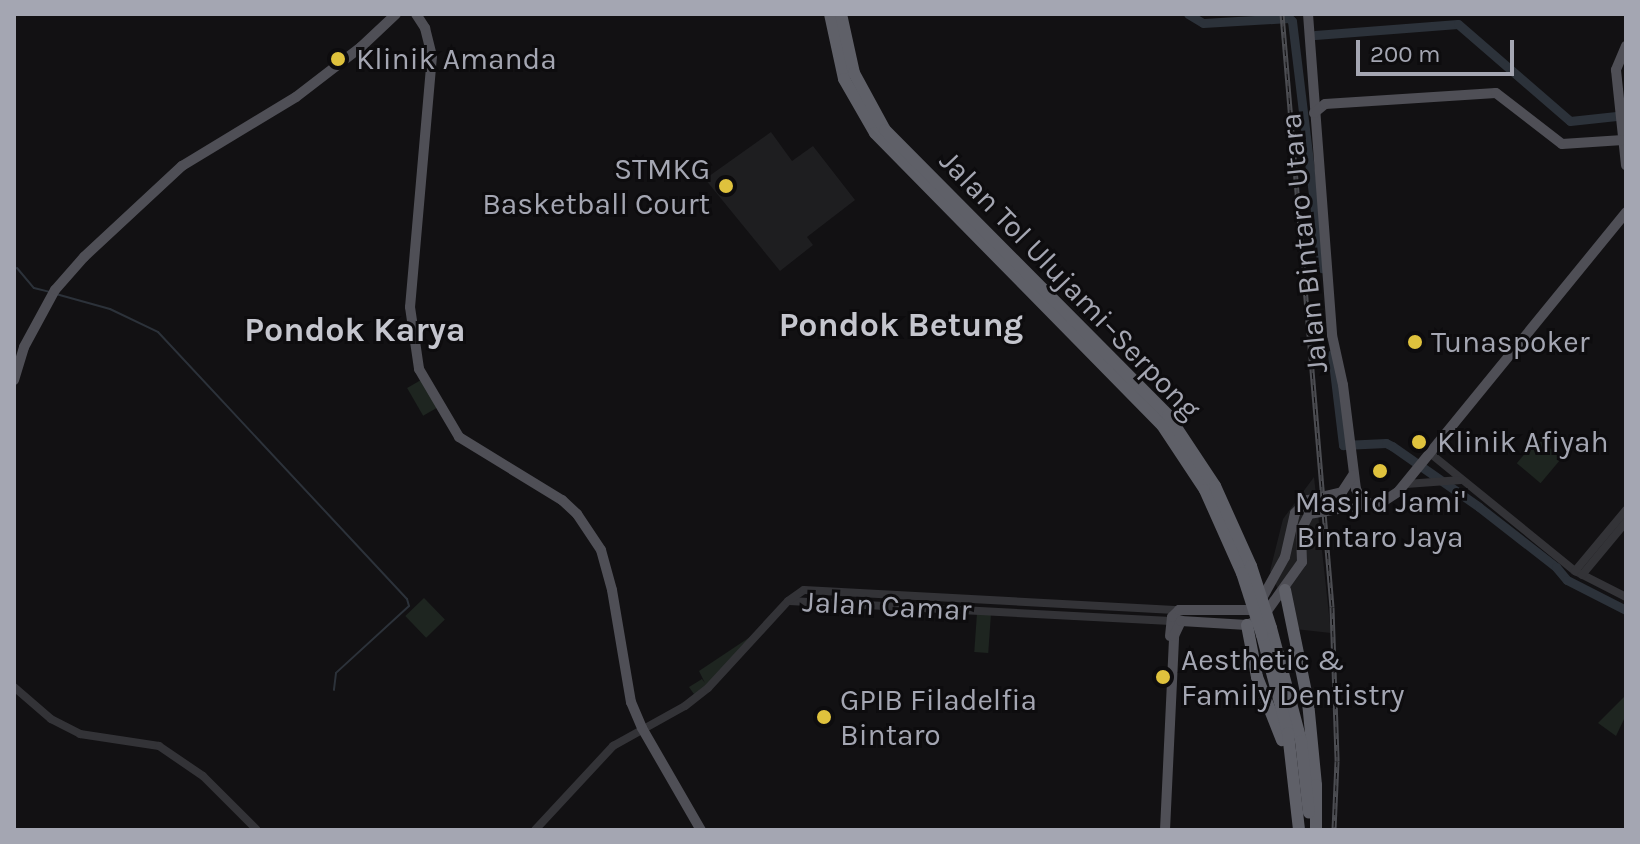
<!DOCTYPE html>
<meta charset="utf-8">
<style>
body{margin:0}
#map{position:relative;width:1640px;height:844px;overflow:hidden;background:#121113;font-family:Karla,sans-serif}
div>[style]{position:absolute}
.built>*{inset:0;background:#1e1e20}
.green>*{inset:0;background:#1e2520;transform-origin:0 0}
.stream>*{height:2px;margin:-1px;padding:0 1px;transform-origin:1px;border-radius:1px;background:#2c323a}
.river>*{height:9px;margin:-4.5px;padding:0 4.5px;transform-origin:4.5px;border-radius:4.5px;background:#2c323a}
.minor>*{height:8px;margin:-4px;padding:0 4px;transform-origin:4px;border-radius:4px;background:#333337}
.major>*{height:10px;margin:-5px;padding:0 5px;transform-origin:5px;border-radius:5px;background:#4f4f56}
.highway>*{height:12px;margin:-6px;padding:0 6px;transform-origin:6px;border-radius:6px;background:#5f6068}
.rail>*{height:5px;margin-top:-2.5px;transform-origin:0;background:repeating-linear-gradient(90deg,#0d0c0e 0 6px,#4c4d52 0 12px);box-sizing:border-box;border-block:2px solid #4c4d52}
.highway-bridge>*{height:12px;margin:-6px;padding:0 6px;transform-origin:6px;border-radius:6px;background:#5f6068}
.dots>*{width:22px;height:22px;translate:-50% -50%;box-sizing:border-box;border:4px solid #0d0c0e;border-radius:50%}
span{translate:-50% -50%;white-space:nowrap;text-align:center;line-height:1.15;-webkit-text-stroke:6px #0d0c0e;paint-order:stroke}
.poi-label{font-size:30px;color:#a4a6b2}
.left{translate:0 -50%;text-align:left}
.right{translate:-100% -50%;text-align:right}
.street-label{font-size:30px;color:#a4a6b2}
.quarter-label{font-size:34px;color:#c5c6ce;font-weight:700}
.frame{position:absolute;inset:0;border:16px solid #a4a6b2;pointer-events:none}
.scale{position:absolute;left:1356px;top:40px;width:158px;height:36px;box-sizing:border-box;border:4px solid #a4a6b2;border-top:0;padding-left:10px;font-size:24px;line-height:28px;white-space:nowrap;color:#a4a6b2;-webkit-text-stroke:6px #0d0c0e;paint-order:stroke}
</style>
<div id="map">
<div class="built">
<i style="clip-path:polygon(771px 132px,792px 161px,813px 146px,855px 200px,807px 237px,813px 245px,780px 271px,705px 179px)"></i>
<i style="clip-path:polygon(1314px 477px,1331px 633px,1295px 629px,1270px 571px,1283px 519px)"></i>
</div>
<div class="green">
<i style="left:421px;top:380px;width:32px;height:16px;rotate:60deg"></i>
<i style="left:1538px;top:438px;width:31px;height:33px;rotate:40deg"></i>
<i style="left:424px;top:598px;width:30px;height:26px;rotate:46deg"></i>
<i style="left:977px;top:613px;width:14px;height:39px;rotate:4deg"></i>
<i style="clip-path:polygon(762px 629px,696px 697px,689px 687px,702px 679px,705px 683px,699px 671px)"></i>
<i style="clip-path:polygon(1626px 695px,1626px 715px,1616px 736px,1598px 723px)"></i>
</div>
<div class="stream">
<i style="left:17px;top:268px;width:26px;rotate:50deg"></i>
<i style="left:34px;top:288px;width:16px;rotate:14deg"></i>
<i style="left:56px;top:294px;width:56px;rotate:15.5deg"></i>
<i style="left:110px;top:309px;width:53px;rotate:25.6deg"></i>
<i style="left:158px;top:332px;width:365px;rotate:47deg"></i>
<i style="left:407px;top:599px;width:7px;rotate:74deg"></i>
<i style="left:409px;top:606px;width:99px;rotate:137.5deg"></i>
<i style="left:336px;top:673px;width:17px;rotate:97deg"></i>
</div>
<div class="river">
<i style="left:1188px;top:14px;width:17px;rotate:31deg"></i>
<i style="left:1203px;top:23px;width:86px;rotate:-3.3deg"></i>
<i style="left:1289px;top:18px;width:4px;rotate:45deg"></i>
<i style="left:1292px;top:21px;width:249px;rotate:83.1deg"></i>
<i style="left:1315px;top:35px;width:143px;rotate:-4.4deg"></i>
<i style="left:1458px;top:24px;width:148px;rotate:40.9deg"></i>
<i style="left:1570px;top:121px;width:56px;rotate:-6.1deg"></i>
<i style="left:1332px;top:354px;width:92px;rotate:83.1deg"></i>
<i style="left:1343px;top:445px;width:43px;rotate:-2.7deg"></i>
<i style="left:1386px;top:443px;width:7px;rotate:27deg"></i>
<i style="left:1392px;top:446px;width:106px;rotate:35deg"></i>
<i style="left:1479px;top:507px;width:98px;rotate:37.9deg"></i>
<i style="left:1556px;top:567px;width:17px;rotate:50deg"></i>
<i style="left:1567px;top:580px;width:66px;rotate:27deg"></i>
</div>
<div class="minor">
<i style="left:1431px;top:454px;width:186px;rotate:39.1deg"></i>
<i style="left:1575px;top:571px;width:57px;rotate:27deg"></i>
<i style="left:1406px;top:484px;width:55px;rotate:-4.2deg"></i>
<i style="left:1575px;top:571px;width:80px;rotate:-50.1deg"></i>
<i style="left:1582px;top:575px;width:69px;rotate:-50.3deg"></i>
<i style="left:789px;top:601px;width:387px;rotate:3deg"></i>
<i style="left:14px;top:687px;width:49px;rotate:40.9deg"></i>
<i style="left:51px;top:719px;width:33px;rotate:27deg"></i>
<i style="left:80px;top:734px;width:80px;rotate:8.6deg"></i>
<i style="left:159px;top:746px;width:53px;rotate:34.3deg"></i>
<i style="left:203px;top:776px;width:76px;rotate:45deg"></i>
<i style="left:535px;top:830px;width:115px;rotate:-47.1deg"></i>
<i style="left:613px;top:746px;width:82px;rotate:-29.1deg"></i>
<i style="left:685px;top:706px;width:29px;rotate:-38deg"></i>
<i style="left:708px;top:688px;width:118px;rotate:-47.4deg"></i>
<i style="left:788px;top:601px;width:19px;rotate:-35deg"></i>
<i style="left:804px;top:590px;width:376px;rotate:3.1deg"></i>
</div>
<div class="major">
<i style="left:416px;top:14px;width:17px;rotate:57deg"></i>
<i style="left:425px;top:28px;width:29px;rotate:76deg"></i>
<i style="left:432px;top:56px;width:252px;rotate:95deg"></i>
<i style="left:410px;top:307px;width:63px;rotate:81.7deg"></i>
<i style="left:419px;top:369px;width:79px;rotate:59.5deg"></i>
<i style="left:459px;top:437px;width:121px;rotate:31.5deg"></i>
<i style="left:562px;top:500px;width:21px;rotate:43deg"></i>
<i style="left:577px;top:514px;width:43px;rotate:56.3deg"></i>
<i style="left:601px;top:550px;width:41px;rotate:74.6deg"></i>
<i style="left:612px;top:590px;width:114px;rotate:80.4deg"></i>
<i style="left:631px;top:702px;width:28px;rotate:67deg"></i>
<i style="left:642px;top:728px;width:118px;rotate:60deg"></i>
<i style="left:1308px;top:14px;width:322px;rotate:85.7deg"></i>
<i style="left:1332px;top:335px;width:51px;rotate:77.6deg"></i>
<i style="left:1343px;top:385px;width:105px;rotate:82.9deg"></i>
<i style="left:1356px;top:489px;width:19px;rotate:62deg"></i>
<i style="left:1626px;top:46px;width:26px;rotate:113deg"></i>
<i style="left:1616px;top:70px;width:96px;rotate:84deg"></i>
<i style="left:1314px;top:113px;width:14px;rotate:-39deg"></i>
<i style="left:1325px;top:104px;width:171px;rotate:-3.7deg"></i>
<i style="left:1496px;top:93px;width:83px;rotate:37.7deg"></i>
<i style="left:1562px;top:144px;width:61px;rotate:-3.8deg"></i>
<i style="left:14px;top:380px;width:34px;rotate:-73deg"></i>
<i style="left:24px;top:347px;width:65px;rotate:-61.5deg"></i>
<i style="left:55px;top:290px;width:44px;rotate:-48.7deg"></i>
<i style="left:84px;top:257px;width:134px;rotate:-42.9deg"></i>
<i style="left:182px;top:166px;width:133px;rotate:-31.2deg"></i>
<i style="left:296px;top:97px;width:82px;rotate:-37.6deg"></i>
<i style="left:361px;top:47px;width:48px;rotate:-43.3deg"></i>
<i style="left:1170px;top:636px;width:19px;rotate:-84deg"></i>
<i style="left:1172px;top:617px;width:10px;rotate:-45deg"></i>
<i style="left:1179px;top:610px;width:69px"></i>
<i style="left:1248px;top:610px;width:14px;rotate:-34deg"></i>
<i style="left:1260px;top:602px;width:51px;rotate:-60.9deg"></i>
<i style="left:1285px;top:557px;width:45px;rotate:-77.2deg"></i>
<i style="left:1295px;top:513px;width:18px;rotate:-45deg"></i>
<i style="left:1308px;top:500px;width:35px;rotate:-13deg"></i>
<i style="left:1342px;top:492px;width:20px;rotate:-57deg"></i>
<i style="left:1165px;top:830px;width:194px;rotate:-87.3deg"></i>
<i style="left:1174px;top:636px;width:17px;rotate:-65deg"></i>
<i style="left:1181px;top:621px;width:66px;rotate:3.5deg"></i>
<i style="left:1247px;top:625px;width:17px;rotate:-25deg"></i>
<i style="left:1262px;top:618px;width:69px;rotate:-54.5deg"></i>
<i style="left:1302px;top:562px;width:32px;rotate:-92deg"></i>
<i style="left:1301px;top:530px;width:18px;rotate:-63deg"></i>
<i style="left:1309px;top:514px;width:76px;rotate:-9.8deg"></i>
<i style="left:1384px;top:501px;width:17px;rotate:-33deg"></i>
<i style="left:1398px;top:492px;width:361px;rotate:-50.8deg"></i>
</div>
<div class="highway">
<i style="left:830px;top:14px;width:66px;rotate:77.8deg"></i>
<i style="left:844px;top:79px;width:62px;rotate:60.1deg"></i>
<i style="left:875px;top:133px;width:409px;rotate:45.5deg"></i>
<i style="left:1162px;top:425px;width:78px;rotate:56.5deg"></i>
<i style="left:1205px;top:490px;width:91px;rotate:66deg"></i>
<i style="left:841px;top:14px;width:60px;rotate:77.6deg"></i>
<i style="left:854px;top:73px;width:65px;rotate:61.5deg"></i>
<i style="left:885px;top:130px;width:402px;rotate:45.2deg"></i>
<i style="left:1168px;top:415px;width:85px;rotate:56.5deg"></i>
<i style="left:1215px;top:486px;width:88px;rotate:65.8deg"></i>
<i style="left:1285px;top:590px;width:114px;rotate:78.4deg"></i>
<i style="left:1308px;top:702px;width:83px;rotate:84.5deg"></i>
<i style="left:1316px;top:785px;width:45px;rotate:90deg"></i>
<i style="left:1247px;top:625px;width:53px;rotate:79.1deg"></i>
<i style="left:1257px;top:677px;width:68px;rotate:68.4deg"></i>
<i style="left:1271px;top:628px;width:117px;rotate:75.1deg"></i>
<i style="left:1301px;top:741px;width:72px;rotate:83.7deg"></i>
<i style="left:1262px;top:635px;width:101px;rotate:75.1deg"></i>
<i style="left:1288px;top:733px;width:98px;rotate:83.5deg"></i>
</div>
<div class="rail">
<i style="left:1282px;top:14px;width:595px;rotate:85.18deg"></i>
<i style="left:1332px;top:607px;width:154px;rotate:88.1deg"></i>
<i style="left:1337px;top:761px;width:69px;rotate:92.5deg"></i>
</div>
<div class="highway-bridge">
<i style="left:1251px;top:566px;width:65px;rotate:72.1deg"></i>
<i style="left:1242px;top:573px;width:65px;rotate:72.1deg"></i>
</div>
<div class="dots">
<i style="left:338px;top:59px;background:#dfc23d"></i>
<i style="left:726px;top:186px;background:#dfc23d"></i>
<i style="left:1415px;top:342px;background:#dfc23d"></i>
<i style="left:1419px;top:442px;background:#dfc23d"></i>
<i style="left:1380px;top:471px;background:#dfc23d"></i>
<i style="left:1163px;top:677px;background:#dfc23d"></i>
<i style="left:824px;top:717px;background:#dfc23d"></i>
</div>
<div class="poi-label">
<span class="left" style="left:356px;top:59px">Klinik Amanda</span>
<span class="right" style="left:710px;top:186px">STMKG<br>Basketball Court</span>
<span class="left" style="left:1431px;top:342px">Tunaspoker</span>
<span class="left" style="left:1437px;top:442px">Klinik Afiyah</span>
<span style="left:1380px;top:519px">Masjid Jami'<br>Bintaro Jaya</span>
<span class="left" style="left:1181px;top:677px">Aesthetic &amp;<br>Family Dentistry</span>
<span class="left" style="left:840px;top:717px">GPIB Filadelfia<br>Bintaro</span>
</div>
<div class="street-label">
<span style="left:1304px;top:243px;rotate:-96deg">Jalan Bintaro Utara</span>
<span style="left:1070px;top:285px;rotate:46deg">Jalan Tol Ulujami–Serpong</span>
<span style="left:887px;top:606px;rotate:3deg">Jalan Camar</span>
</div>
<div class="quarter-label">
<span style="left:901px;top:326px">Pondok Betung</span>
<span style="left:355px;top:331px">Pondok Karya</span>
</div>
<div class="frame"></div>
<div class="scale">200 m</div>
</div>
